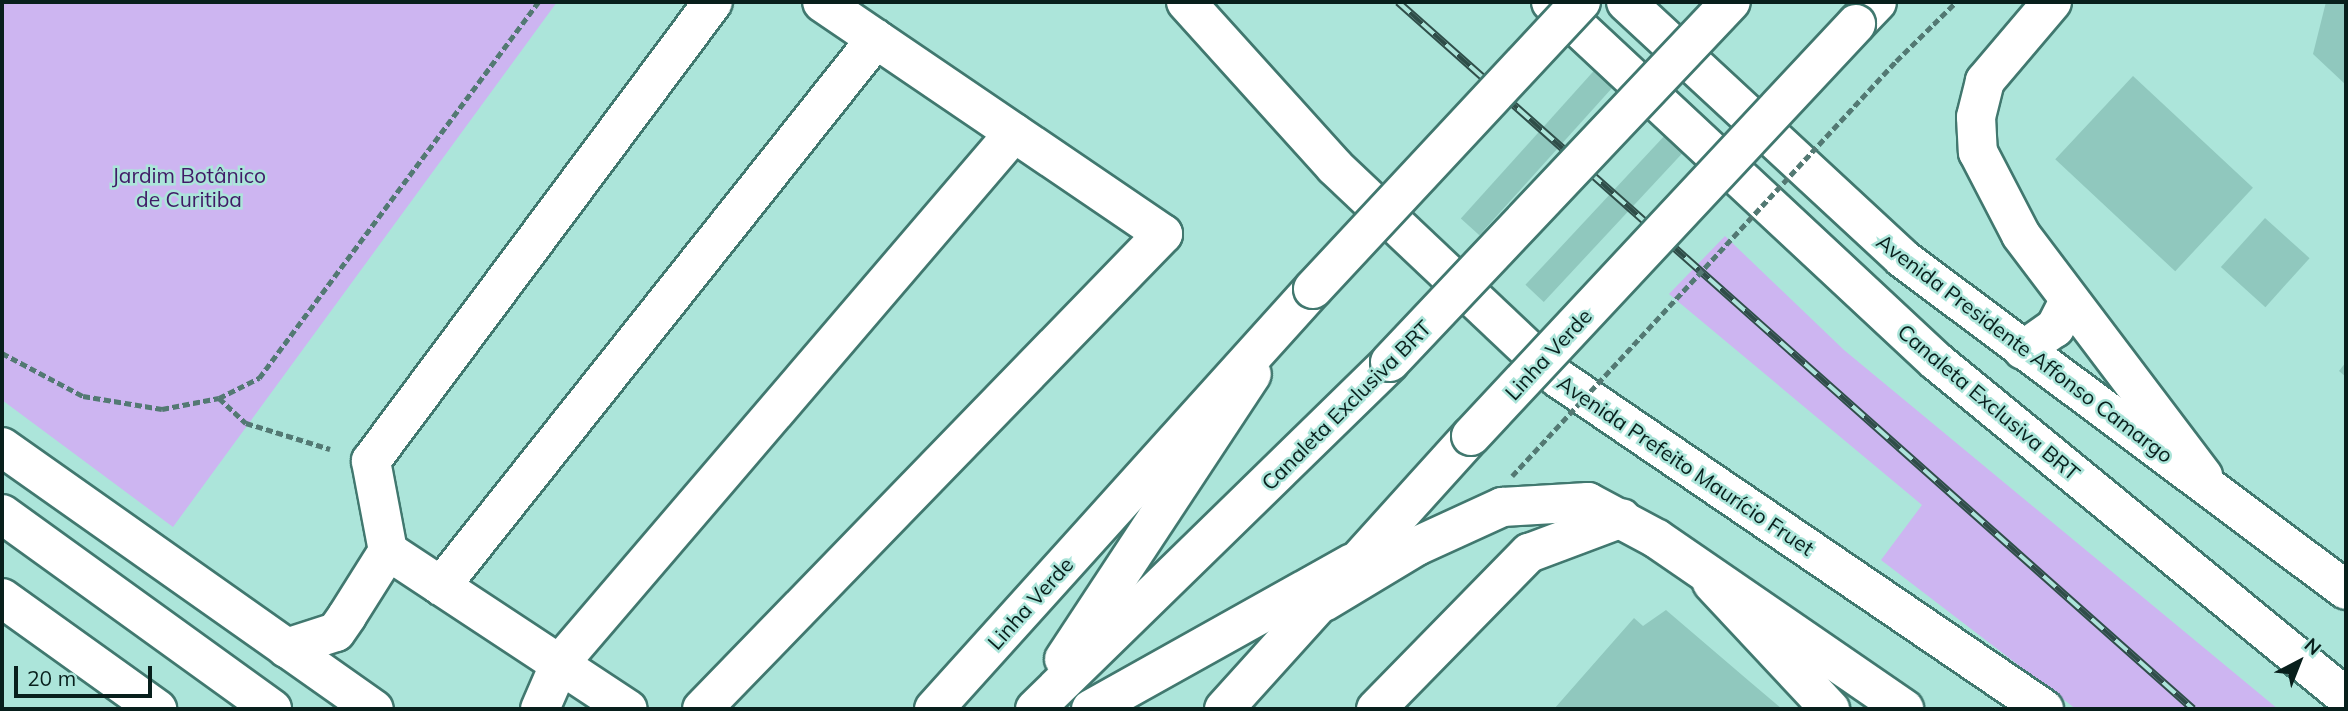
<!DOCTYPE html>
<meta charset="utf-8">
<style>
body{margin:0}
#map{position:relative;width:2348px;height:711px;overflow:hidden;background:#ace5da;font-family:Mulish,sans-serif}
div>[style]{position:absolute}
.green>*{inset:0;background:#cdb5f1}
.building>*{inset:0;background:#90c8be;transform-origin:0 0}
.path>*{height:4.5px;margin-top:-2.25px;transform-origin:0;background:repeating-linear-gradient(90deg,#537973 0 7px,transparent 0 10.5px)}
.roads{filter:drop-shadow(2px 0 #41786f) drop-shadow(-2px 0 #41786f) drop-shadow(0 2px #41786f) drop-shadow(0 -2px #41786f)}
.minor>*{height:38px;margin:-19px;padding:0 19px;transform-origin:19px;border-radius:19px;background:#fff}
.major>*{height:38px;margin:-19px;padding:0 19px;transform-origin:19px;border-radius:19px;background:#fff}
.highway>*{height:38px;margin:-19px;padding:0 19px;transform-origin:19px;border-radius:19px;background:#fff}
.rail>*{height:8px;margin-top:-4px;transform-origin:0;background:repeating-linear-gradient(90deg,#ace5da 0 16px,#2f4e49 0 32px);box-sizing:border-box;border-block:2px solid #2f4e49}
.path-bridge>*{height:4.5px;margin-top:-2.25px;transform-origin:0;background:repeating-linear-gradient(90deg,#537973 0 7px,transparent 0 10.5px)}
.bridges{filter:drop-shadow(2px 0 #41786f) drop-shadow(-2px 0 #41786f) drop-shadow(0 2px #41786f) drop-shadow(0 -2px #41786f)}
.minor-bridge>*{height:38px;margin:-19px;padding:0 19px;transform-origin:19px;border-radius:19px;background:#fff}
.highway-bridge>*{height:38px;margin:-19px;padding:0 19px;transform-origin:19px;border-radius:19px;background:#fff}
span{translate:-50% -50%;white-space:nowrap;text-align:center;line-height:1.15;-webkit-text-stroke:5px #ace5da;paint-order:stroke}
.park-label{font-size:21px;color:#401b66}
.street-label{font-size:21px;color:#081f1c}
.frame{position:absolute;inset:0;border:4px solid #081f1c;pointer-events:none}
.north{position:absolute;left:2264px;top:627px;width:70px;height:70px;-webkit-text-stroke:5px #ace5da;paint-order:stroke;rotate:42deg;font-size:19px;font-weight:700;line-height:28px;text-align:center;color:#081f1c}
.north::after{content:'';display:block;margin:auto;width:24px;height:32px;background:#081f1c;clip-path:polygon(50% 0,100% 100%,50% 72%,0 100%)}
.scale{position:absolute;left:14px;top:666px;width:138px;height:32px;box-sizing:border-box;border:4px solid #081f1c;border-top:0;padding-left:9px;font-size:21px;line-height:24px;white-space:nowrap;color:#081f1c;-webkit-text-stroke:5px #ace5da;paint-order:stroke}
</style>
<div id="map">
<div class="green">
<i style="clip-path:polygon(2px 2px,557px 2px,173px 527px,2px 400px)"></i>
<i style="clip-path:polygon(1725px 236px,1844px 350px,2278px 709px,2076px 709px,1881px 560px,1922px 505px,1669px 294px)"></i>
</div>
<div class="building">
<i style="clip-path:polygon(2326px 2px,2346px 2px,2346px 85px,2313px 54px)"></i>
<i style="left:1600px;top:64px;width:25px;height:208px;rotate:42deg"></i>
<i style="left:2133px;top:76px;width:164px;height:114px;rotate:43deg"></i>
<i style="left:1668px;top:132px;width:25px;height:209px;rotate:43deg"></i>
<i style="left:2265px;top:218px;width:60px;height:66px;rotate:42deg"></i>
<i style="clip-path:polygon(2346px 362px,2346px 377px,2339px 371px)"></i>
<i style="clip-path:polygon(1666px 610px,1749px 681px,1782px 709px,1554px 709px,1634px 618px,1643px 626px)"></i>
</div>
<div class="path">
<i style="left:1896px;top:61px;width:84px;rotate:-44.5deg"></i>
<i style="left:2px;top:353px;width:92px;rotate:28deg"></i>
<i style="left:83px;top:396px;width:80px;rotate:9.3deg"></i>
<i style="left:162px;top:409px;width:58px;rotate:-10.9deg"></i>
<i style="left:219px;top:398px;width:45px;rotate:-26.6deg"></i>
<i style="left:259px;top:378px;width:468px;rotate:-53.4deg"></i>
<i style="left:219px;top:398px;width:37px;rotate:43deg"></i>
<i style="left:246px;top:423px;width:88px;rotate:17.2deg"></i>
</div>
<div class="roads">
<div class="minor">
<i style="left:1551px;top:2px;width:526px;rotate:43deg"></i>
<i style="left:1936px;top:361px;width:530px;rotate:39.34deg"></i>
<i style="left:2052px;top:2px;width:104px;rotate:130.3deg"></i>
<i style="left:1985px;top:81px;width:37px;rotate:104deg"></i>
<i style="left:1976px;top:117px;width:35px;rotate:87deg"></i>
<i style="left:1978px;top:152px;width:93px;rotate:62.6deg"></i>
<i style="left:2021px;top:235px;width:302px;rotate:52.9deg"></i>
<i style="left:2023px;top:350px;width:39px;rotate:-35deg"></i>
<i style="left:2055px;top:328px;width:31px;rotate:-63deg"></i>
<i style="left:388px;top:551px;width:287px;rotate:33.4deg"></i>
<i style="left:1712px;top:583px;width:173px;rotate:46.9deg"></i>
<i style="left:441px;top:586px;width:699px;rotate:-51.51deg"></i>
<i style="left:286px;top:648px;width:52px;rotate:-17.7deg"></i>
<i style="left:336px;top:632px;width:19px;rotate:-55deg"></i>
<i style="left:347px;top:616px;width:77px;rotate:-57.8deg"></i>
<i style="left:388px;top:551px;width:92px;rotate:-100.7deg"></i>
<i style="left:371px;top:461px;width:572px;rotate:-53.31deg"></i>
<i style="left:1064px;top:659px;width:341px;rotate:-56.6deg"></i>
<i style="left:540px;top:709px;width:50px;rotate:-66.5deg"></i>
<i style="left:560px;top:663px;width:698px;rotate:-49.42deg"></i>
<i style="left:702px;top:709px;width:662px;rotate:-45.86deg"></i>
<i style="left:1163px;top:234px;width:412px;rotate:-145.8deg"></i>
<i style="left:1035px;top:709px;width:496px;rotate:-44.3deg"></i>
<i style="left:1091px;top:709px;width:299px;rotate:-29.2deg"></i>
<i style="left:1376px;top:709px;width:219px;rotate:-45.6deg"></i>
<i style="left:1529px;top:553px;width:99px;rotate:-20.6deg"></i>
</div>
<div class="major">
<i style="left:1186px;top:2px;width:222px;rotate:47.9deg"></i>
<i style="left:1335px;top:167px;width:307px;rotate:43.4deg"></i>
<i style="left:1558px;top:378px;width:588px;rotate:34.26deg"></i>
<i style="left:1626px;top:2px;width:376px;rotate:42.8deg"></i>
<i style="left:1902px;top:258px;width:554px;rotate:36.79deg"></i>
</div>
<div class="highway">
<i style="left:1856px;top:24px;width:30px;rotate:-46deg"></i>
<i style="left:2px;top:447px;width:455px;rotate:35.2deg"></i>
<i style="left:2px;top:514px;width:333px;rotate:35.8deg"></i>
<i style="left:2px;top:598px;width:191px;rotate:35.6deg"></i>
<i style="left:1324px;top:602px;width:109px;rotate:-31.1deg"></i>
<i style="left:1417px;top:546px;width:94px;rotate:-24.6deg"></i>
<i style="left:1502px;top:507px;width:86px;rotate:-3.3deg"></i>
<i style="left:1588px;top:502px;width:78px;rotate:28.2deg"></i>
<i style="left:1657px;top:539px;width:300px;rotate:34.5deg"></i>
<i style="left:934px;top:709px;width:566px;rotate:-47.94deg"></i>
<i style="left:1224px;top:709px;width:368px;rotate:-47.9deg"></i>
</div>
</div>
<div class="rail">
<i style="left:1398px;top:2px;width:1064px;rotate:41.65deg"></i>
</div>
<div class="path-bridge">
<i style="left:1512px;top:476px;width:565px;rotate:-47.22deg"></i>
</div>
<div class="bridges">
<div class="minor-bridge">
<i style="left:1390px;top:362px;width:496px;rotate:-46.6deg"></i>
</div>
<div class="highway-bridge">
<i style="left:1313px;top:289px;width:393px;rotate:-47deg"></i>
<i style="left:1471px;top:436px;width:564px;rotate:-46.94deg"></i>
</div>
</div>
<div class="park-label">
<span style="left:189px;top:187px">Jardim Botânico<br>de Curitiba</span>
</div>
<div class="street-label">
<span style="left:2025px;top:348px;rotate:37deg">Avenida Presidente Affonso Camargo</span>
<span style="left:1548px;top:354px;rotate:-47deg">Linha Verde</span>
<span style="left:1989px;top:402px;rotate:40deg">Canaleta Exclusiva BRT</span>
<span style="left:1346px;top:405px;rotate:-45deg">Canaleta Exclusiva BRT</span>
<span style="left:1686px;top:465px;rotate:34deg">Avenida Prefeito Maurício Fruet</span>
<span style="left:1030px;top:603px;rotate:-48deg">Linha Verde</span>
</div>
<div class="frame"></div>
<div class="north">N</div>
<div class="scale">20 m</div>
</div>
